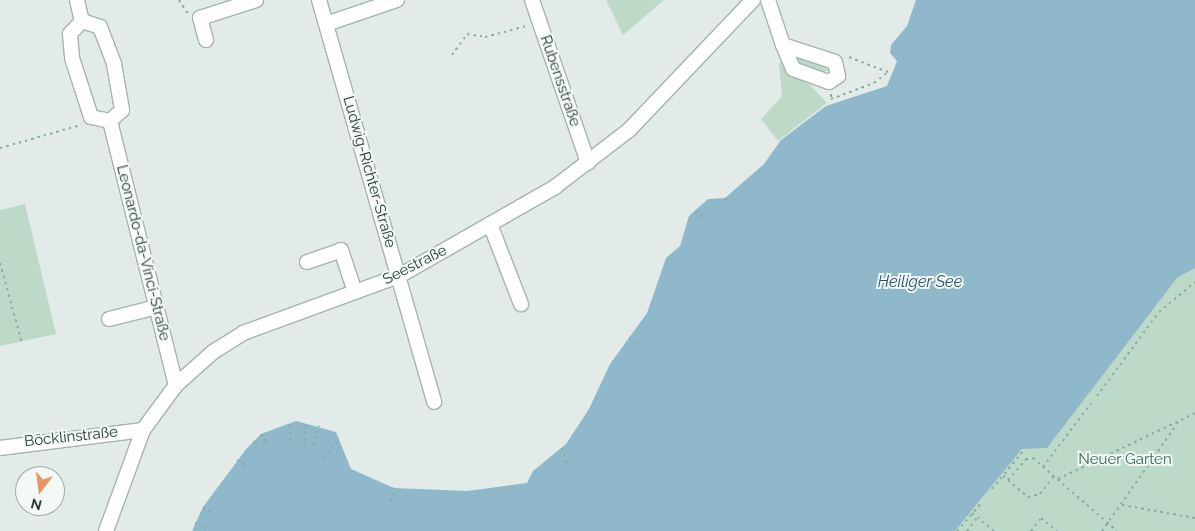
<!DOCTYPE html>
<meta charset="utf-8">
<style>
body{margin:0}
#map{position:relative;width:1195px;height:531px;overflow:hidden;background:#e2ebe8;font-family:Raleway,sans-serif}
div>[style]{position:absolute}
.green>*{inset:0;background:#bddac9}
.water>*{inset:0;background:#8fb9cb}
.path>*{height:2px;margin-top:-1px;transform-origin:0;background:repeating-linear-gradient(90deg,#86aca5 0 2.5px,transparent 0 6.5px)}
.roads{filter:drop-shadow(1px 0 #a5b3b0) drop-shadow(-1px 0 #a5b3b0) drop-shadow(0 1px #a5b3b0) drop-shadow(0 -1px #a5b3b0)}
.minor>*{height:14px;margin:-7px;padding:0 7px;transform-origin:7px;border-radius:7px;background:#fff}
span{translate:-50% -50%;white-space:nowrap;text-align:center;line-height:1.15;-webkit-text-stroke:4px #f3f8f6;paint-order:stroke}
.street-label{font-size:15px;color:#243b38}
.park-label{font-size:15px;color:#326e52}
.water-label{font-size:16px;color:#245971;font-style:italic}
.north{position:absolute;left:15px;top:466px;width:50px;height:50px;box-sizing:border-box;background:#f3f8f6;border:1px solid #a0acaa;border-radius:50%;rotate:195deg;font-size:14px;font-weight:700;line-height:20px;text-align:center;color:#243b38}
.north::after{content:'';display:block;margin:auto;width:18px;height:22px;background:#e59866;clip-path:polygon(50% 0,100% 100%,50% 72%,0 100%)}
</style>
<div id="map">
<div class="green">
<i style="clip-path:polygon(606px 0,664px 0,623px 35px)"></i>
<i style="clip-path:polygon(797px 56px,826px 64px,828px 70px,822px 74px,797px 66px)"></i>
<i style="clip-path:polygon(784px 58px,827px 103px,778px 141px,761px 119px,782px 96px,779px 64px)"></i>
<i style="clip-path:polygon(25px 204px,56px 334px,0 346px,0 210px)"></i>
<i style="clip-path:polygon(1195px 268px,1195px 531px,955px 531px,1022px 449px,1177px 278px)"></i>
</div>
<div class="water">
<i style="clip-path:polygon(916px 0,1195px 0,1195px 268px,1177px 278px,1047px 448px,1022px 449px,955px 531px,192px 531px,203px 507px,247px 448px,261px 434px,296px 421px,336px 432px,351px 469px,394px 488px,467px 491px,527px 483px,533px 471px,566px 444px,589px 409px,610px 364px,647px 313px,666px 258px,680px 246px,689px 216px,708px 199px,725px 198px,764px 164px,781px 140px,826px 106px,887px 86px,897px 61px,890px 53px,891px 45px,907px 26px)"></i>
</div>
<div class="path">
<i style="left:179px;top:0;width:18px;rotate:56deg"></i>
<i style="left:452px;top:55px;width:26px;rotate:-54deg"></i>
<i style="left:467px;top:34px;width:18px;rotate:9deg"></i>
<i style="left:485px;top:37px;width:43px;rotate:-14.7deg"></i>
<i style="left:831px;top:94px;width:5px;rotate:90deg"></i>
<i style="left:831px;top:99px;width:46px;rotate:-20.4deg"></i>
<i style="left:874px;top:83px;width:18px;rotate:-38deg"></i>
<i style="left:888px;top:72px;width:45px;rotate:-159.1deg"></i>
<i style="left:0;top:148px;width:84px;rotate:-15.9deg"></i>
<i style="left:725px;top:198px;width:9px;rotate:49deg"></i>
<i style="left:695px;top:211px;width:8px;rotate:45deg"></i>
<i style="left:701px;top:217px;width:4px;rotate:-45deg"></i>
<i style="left:0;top:263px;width:83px;rotate:74.6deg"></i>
<i style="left:629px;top:337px;width:11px;rotate:45deg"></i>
<i style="left:1097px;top:396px;width:104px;rotate:-53.6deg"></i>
<i style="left:1159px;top:312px;width:47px;rotate:-39.8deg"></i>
<i style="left:290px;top:425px;width:20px;rotate:90deg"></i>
<i style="left:261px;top:434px;width:12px;rotate:59deg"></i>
<i style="left:254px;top:441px;width:9px;rotate:72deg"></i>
<i style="left:304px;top:447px;width:24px;rotate:-85deg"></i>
<i style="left:562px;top:448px;width:19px;rotate:72deg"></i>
<i style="left:312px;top:452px;width:27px;rotate:-75deg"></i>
<i style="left:324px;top:459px;width:26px;rotate:-53deg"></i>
<i style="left:237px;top:460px;width:9px;rotate:36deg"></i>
<i style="left:1043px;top:467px;width:80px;rotate:-53.1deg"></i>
<i style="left:1003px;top:476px;width:33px;rotate:40deg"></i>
<i style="left:1028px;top:497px;width:12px;rotate:-14deg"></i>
<i style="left:1040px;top:494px;width:23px;rotate:-52deg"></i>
<i style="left:1058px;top:479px;width:152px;rotate:-25.7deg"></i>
<i style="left:1008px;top:480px;width:28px;rotate:-49deg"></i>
<i style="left:1026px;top:459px;width:7px;rotate:-8deg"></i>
<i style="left:1033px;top:458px;width:111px;rotate:41deg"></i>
<i style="left:992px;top:489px;width:49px;rotate:-50.8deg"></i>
<i style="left:1122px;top:505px;width:74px;rotate:10.1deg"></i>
<i style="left:203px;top:507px;width:14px;rotate:36deg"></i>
<i style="left:389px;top:508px;width:21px;rotate:-76deg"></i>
<i style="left:972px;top:513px;width:28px;rotate:39deg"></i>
<i style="left:195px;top:523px;width:11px;rotate:22deg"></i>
<i style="left:205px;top:527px;width:4px;rotate:104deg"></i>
<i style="left:957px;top:531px;width:37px;rotate:-49deg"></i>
<i style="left:967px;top:531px;width:18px;rotate:-52deg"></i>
<i style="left:1031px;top:531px;width:16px;rotate:-52deg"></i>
<i style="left:1041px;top:518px;width:21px;rotate:39deg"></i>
<i style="left:1102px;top:531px;width:134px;rotate:-55deg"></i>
</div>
<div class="roads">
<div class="minor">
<i style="left:77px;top:0;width:22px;rotate:77deg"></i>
<i style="left:82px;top:21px;width:18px;rotate:133deg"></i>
<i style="left:70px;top:34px;width:24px;rotate:85deg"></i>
<i style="left:72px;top:58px;width:62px;rotate:72.1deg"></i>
<i style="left:91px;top:117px;width:19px;rotate:12deg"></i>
<i style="left:110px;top:121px;width:272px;rotate:76deg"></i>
<i style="left:319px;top:0;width:418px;rotate:74deg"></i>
<i style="left:532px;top:0;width:172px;rotate:71deg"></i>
<i style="left:768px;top:0;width:47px;rotate:71.6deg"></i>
<i style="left:783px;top:45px;width:26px;rotate:67deg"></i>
<i style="left:793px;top:69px;width:38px;rotate:20deg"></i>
<i style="left:829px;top:82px;width:11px;rotate:-34deg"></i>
<i style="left:838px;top:76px;width:14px;rotate:-102deg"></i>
<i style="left:835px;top:62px;width:55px;rotate:-161.9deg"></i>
<i style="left:82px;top:21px;width:19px;rotate:18deg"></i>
<i style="left:100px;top:27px;width:40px;rotate:69deg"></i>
<i style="left:114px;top:64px;width:47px;rotate:80.1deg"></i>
<i style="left:122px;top:110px;width:16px;rotate:137deg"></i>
<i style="left:326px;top:24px;width:75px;rotate:-18.7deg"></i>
<i style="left:206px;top:40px;width:23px;rotate:-105deg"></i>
<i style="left:200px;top:18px;width:59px;rotate:-17.8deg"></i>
<i style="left:490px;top:224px;width:86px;rotate:68.8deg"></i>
<i style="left:307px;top:262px;width:36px;rotate:-19deg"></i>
<i style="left:341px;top:250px;width:44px;rotate:71.6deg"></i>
<i style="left:109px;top:319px;width:49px;rotate:-14deg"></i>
<i style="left:0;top:448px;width:144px;rotate:-7.2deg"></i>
<i style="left:106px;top:531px;width:108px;rotate:-69.9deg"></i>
<i style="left:143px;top:430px;width:56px;rotate:-53.7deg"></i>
<i style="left:176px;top:385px;width:50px;rotate:-41.7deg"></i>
<i style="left:213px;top:352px;width:36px;rotate:-32deg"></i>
<i style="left:243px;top:333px;width:166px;rotate:-20.1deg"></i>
<i style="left:399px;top:276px;width:180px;rotate:-29.7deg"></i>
<i style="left:555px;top:187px;width:93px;rotate:-37.6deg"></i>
<i style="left:629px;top:130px;width:180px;rotate:-46.4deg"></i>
</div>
</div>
<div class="street-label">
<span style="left:560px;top:81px;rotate:71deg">Rubensstraße</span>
<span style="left:369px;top:172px;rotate:74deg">Ludwig-Richter-Straße</span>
<span style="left:143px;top:253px;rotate:76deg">Leonardo-da-Vinci-Straße</span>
<span style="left:415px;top:265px;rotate:-27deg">Seestraße</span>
<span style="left:71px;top:437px;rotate:-6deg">Böcklinstraße</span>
</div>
<div class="park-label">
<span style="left:1125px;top:460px">Neuer Garten</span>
</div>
<div class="water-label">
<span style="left:920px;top:282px">Heiliger See</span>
</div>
<div class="north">N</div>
</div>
